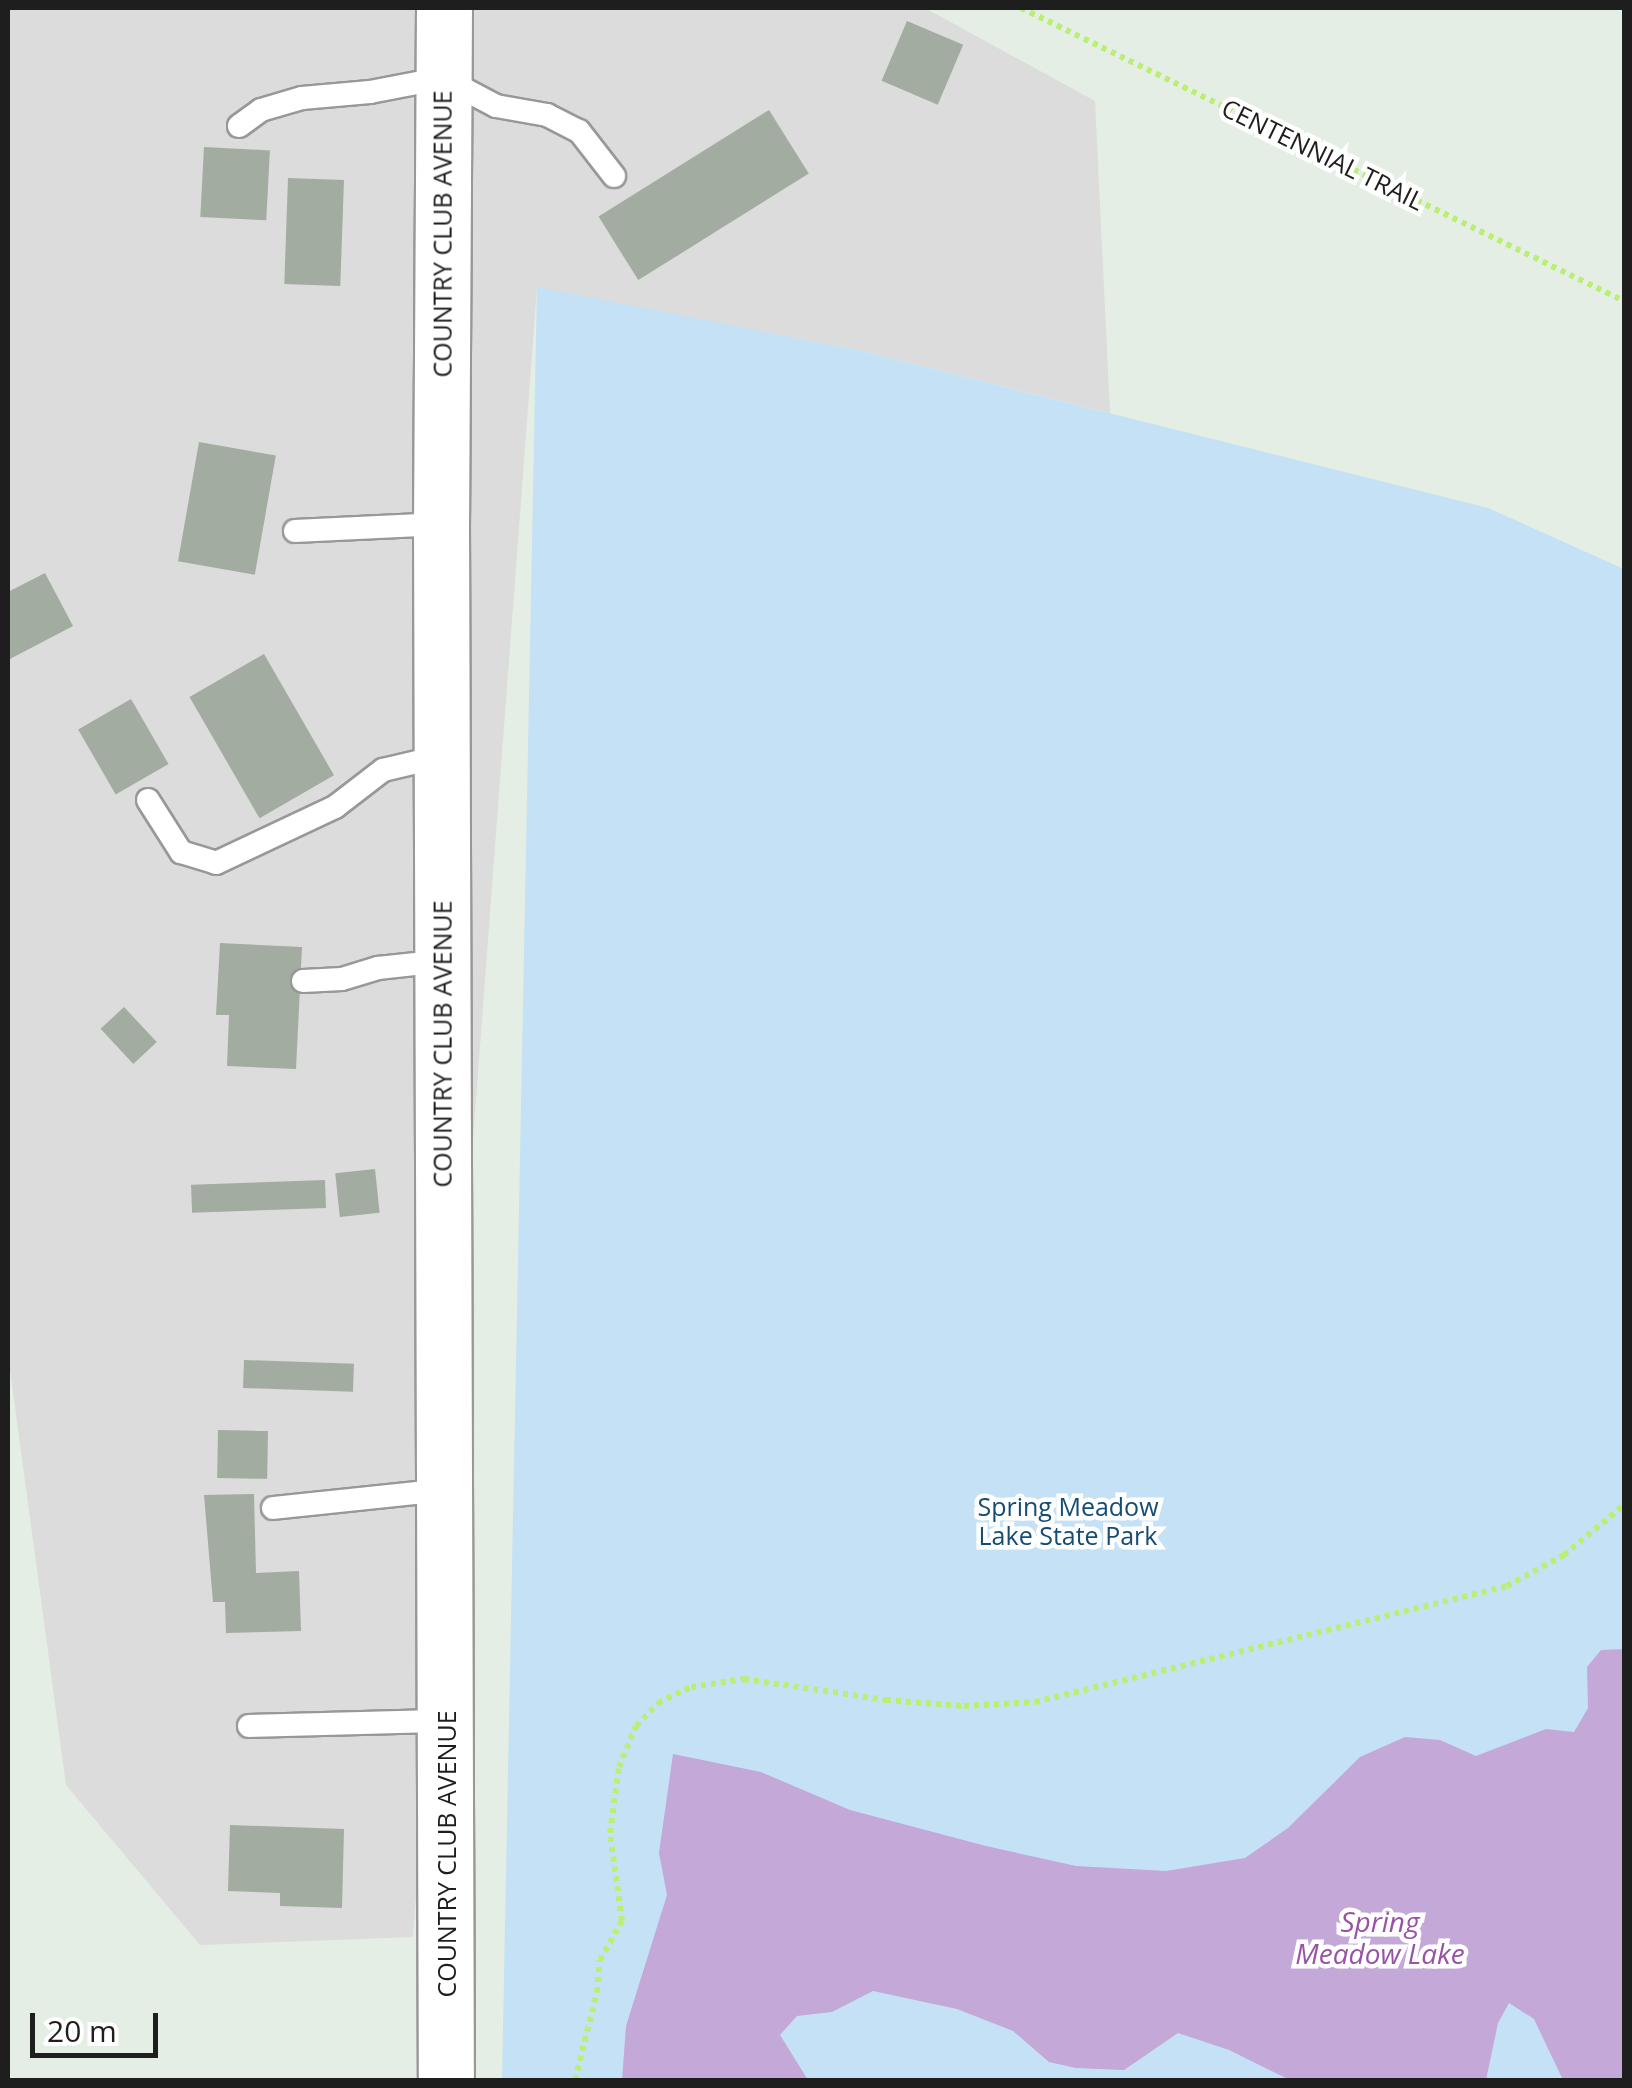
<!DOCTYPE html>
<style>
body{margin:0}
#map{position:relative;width:1632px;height:2088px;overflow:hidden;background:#e4eee4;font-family:"Open Sans",sans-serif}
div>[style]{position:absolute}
.residential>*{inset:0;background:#dbdcdb}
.park>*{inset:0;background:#c4e1f5}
.water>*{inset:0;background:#c3a8d8}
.building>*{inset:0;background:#a3aca0;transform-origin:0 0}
.path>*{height:6px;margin-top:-3px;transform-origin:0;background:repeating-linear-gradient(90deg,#baef75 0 5px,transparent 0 10px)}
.roads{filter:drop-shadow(2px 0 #989898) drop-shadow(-2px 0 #989898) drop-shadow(0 2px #989898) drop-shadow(0 -2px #989898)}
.service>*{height:22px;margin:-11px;padding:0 11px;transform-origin:11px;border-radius:11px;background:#fff}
.tertiary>*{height:55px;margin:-27.5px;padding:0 27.5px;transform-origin:27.5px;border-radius:27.5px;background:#fff}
span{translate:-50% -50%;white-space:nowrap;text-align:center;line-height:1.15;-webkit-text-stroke:9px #fff;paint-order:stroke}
.street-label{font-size:25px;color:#1e1e1e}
.park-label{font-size:25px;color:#144c74}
.water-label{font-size:28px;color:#9852a6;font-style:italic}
.frame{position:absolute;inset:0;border:10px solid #1e1e1e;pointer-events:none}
.scale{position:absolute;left:30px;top:2013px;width:128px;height:45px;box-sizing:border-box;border:5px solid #1e1e1e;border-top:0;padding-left:12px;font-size:30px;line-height:35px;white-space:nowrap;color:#1e1e1e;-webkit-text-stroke:8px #fff;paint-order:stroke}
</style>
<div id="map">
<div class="residential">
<i style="clip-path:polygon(8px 8px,925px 8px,1095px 101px,1110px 413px,858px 350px,537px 288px,413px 1937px,200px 1945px,66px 1785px,8px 1355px)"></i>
</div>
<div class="park">
<i style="clip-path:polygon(537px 287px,858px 350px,1488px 508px,1624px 569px,1624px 2080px,502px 2080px)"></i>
</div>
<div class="water">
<i style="clip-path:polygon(1624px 1649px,1624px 2080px,1563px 2080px,1534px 2019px,1509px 2003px,1498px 2023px,1486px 2080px,1290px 2080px,1229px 2050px,1178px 2033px,1124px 2070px,1076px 2068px,1049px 2062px,1013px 2031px,957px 2009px,873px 1991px,832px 2012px,797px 2016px,780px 2035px,808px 2080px,622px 2080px,626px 2026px,667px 1895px,659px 1853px,673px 1754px,761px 1772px,850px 1810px,986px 1846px,1076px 1866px,1166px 1871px,1245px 1858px,1288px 1828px,1360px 1757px,1405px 1737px,1440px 1740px,1476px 1756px,1546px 1729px,1574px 1732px,1588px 1708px,1587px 1667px,1601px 1650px)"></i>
</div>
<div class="building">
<i style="left:907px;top:21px;width:61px;height:65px;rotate:23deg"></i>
<i style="left:769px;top:110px;width:75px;height:201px;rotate:58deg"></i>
<i style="left:204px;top:147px;width:66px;height:70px;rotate:3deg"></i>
<i style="left:288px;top:178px;width:56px;height:106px;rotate:2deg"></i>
<i style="left:199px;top:442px;width:78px;height:121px;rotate:10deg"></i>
<i style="clip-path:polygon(45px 573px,73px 626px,8px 660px,8px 592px)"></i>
<i style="left:264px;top:654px;width:140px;height:86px;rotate:60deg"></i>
<i style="left:131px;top:699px;width:75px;height:61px;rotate:60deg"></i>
<i style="clip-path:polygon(220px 943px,302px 947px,296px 1069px,227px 1066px,229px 1015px,216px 1015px)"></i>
<i style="left:124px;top:1007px;width:48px;height:32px;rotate:47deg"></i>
<i style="left:375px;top:1169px;width:44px;height:40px;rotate:84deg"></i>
<i style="left:325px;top:1180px;width:28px;height:134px;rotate:88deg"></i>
<i style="left:244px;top:1360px;width:110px;height:28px;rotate:2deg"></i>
<i style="left:218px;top:1430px;width:50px;height:48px;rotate:1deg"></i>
<i style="clip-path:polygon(254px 1494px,256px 1573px,299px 1571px,301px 1631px,226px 1633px,225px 1602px,213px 1602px,204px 1495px)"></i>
<i style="clip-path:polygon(230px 1825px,344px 1829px,342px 1908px,280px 1906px,280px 1893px,228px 1891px)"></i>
</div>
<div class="path">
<i style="left:1021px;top:8px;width:670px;rotate:25.92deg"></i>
<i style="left:575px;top:2080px;width:91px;rotate:-76deg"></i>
<i style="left:597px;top:1992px;width:32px;rotate:-85deg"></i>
<i style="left:600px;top:1960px;width:45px;rotate:-60.6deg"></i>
<i style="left:622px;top:1921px;width:89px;rotate:-97.8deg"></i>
<i style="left:610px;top:1833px;width:67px;rotate:-82.2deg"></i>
<i style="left:619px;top:1767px;width:44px;rotate:-67.5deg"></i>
<i style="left:636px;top:1726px;width:32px;rotate:-46deg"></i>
<i style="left:658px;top:1703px;width:37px;rotate:-26deg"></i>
<i style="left:691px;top:1687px;width:54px;rotate:-8.6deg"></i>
<i style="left:744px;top:1679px;width:144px;rotate:8.4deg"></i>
<i style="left:886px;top:1700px;width:78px;rotate:4.4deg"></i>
<i style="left:964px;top:1706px;width:71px;rotate:-3.2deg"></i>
<i style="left:1035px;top:1702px;width:486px;rotate:-13.8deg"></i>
<i style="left:1507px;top:1586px;width:65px;rotate:-28.5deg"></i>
<i style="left:1564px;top:1555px;width:78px;rotate:-39.8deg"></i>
</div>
<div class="roads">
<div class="service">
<i style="left:239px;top:126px;width:27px;rotate:-36deg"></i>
<i style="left:261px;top:110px;width:43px;rotate:-16.3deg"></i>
<i style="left:302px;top:98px;width:68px;rotate:-5deg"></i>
<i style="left:370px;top:92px;width:74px;rotate:-10.9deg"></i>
<i style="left:443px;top:78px;width:60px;rotate:27.8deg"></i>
<i style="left:496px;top:106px;width:52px;rotate:10deg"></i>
<i style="left:547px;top:115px;width:36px;rotate:27deg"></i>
<i style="left:579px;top:131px;width:57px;rotate:52.1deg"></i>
<i style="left:295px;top:531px;width:146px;rotate:-2.7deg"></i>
<i style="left:148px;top:800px;width:62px;rotate:57.6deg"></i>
<i style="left:181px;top:852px;width:37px;rotate:17deg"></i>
<i style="left:216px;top:863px;width:132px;rotate:-25.2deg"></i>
<i style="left:335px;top:807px;width:61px;rotate:-37.6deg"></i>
<i style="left:383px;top:770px;width:61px;rotate:-13.3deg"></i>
<i style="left:303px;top:981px;width:39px;rotate:-3deg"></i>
<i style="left:342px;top:979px;width:38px;rotate:-17deg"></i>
<i style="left:378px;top:968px;width:64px;rotate:-6.2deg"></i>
<i style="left:273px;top:1508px;width:172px;rotate:-6deg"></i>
<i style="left:249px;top:1726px;width:196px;rotate:-1.5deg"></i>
</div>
<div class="tertiary">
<i style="left:444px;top:8px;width:516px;rotate:90.33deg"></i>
<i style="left:441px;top:524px;width:1556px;rotate:89.82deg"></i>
</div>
</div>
<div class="street-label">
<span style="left:1323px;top:154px;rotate:26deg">CENTENNIAL TRAIL</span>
<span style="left:442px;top:234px;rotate:-90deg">COUNTRY CLUB AVENUE</span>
<span style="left:442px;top:1044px;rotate:-90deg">COUNTRY CLUB AVENUE</span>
<span style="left:446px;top:1854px;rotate:-90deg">COUNTRY CLUB AVENUE</span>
</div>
<div class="park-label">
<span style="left:1068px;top:1521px">Spring Meadow<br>Lake State Park</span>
</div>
<div class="water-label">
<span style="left:1380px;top:1937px">Spring<br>Meadow Lake</span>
</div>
<div class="frame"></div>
<div class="scale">20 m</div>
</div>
